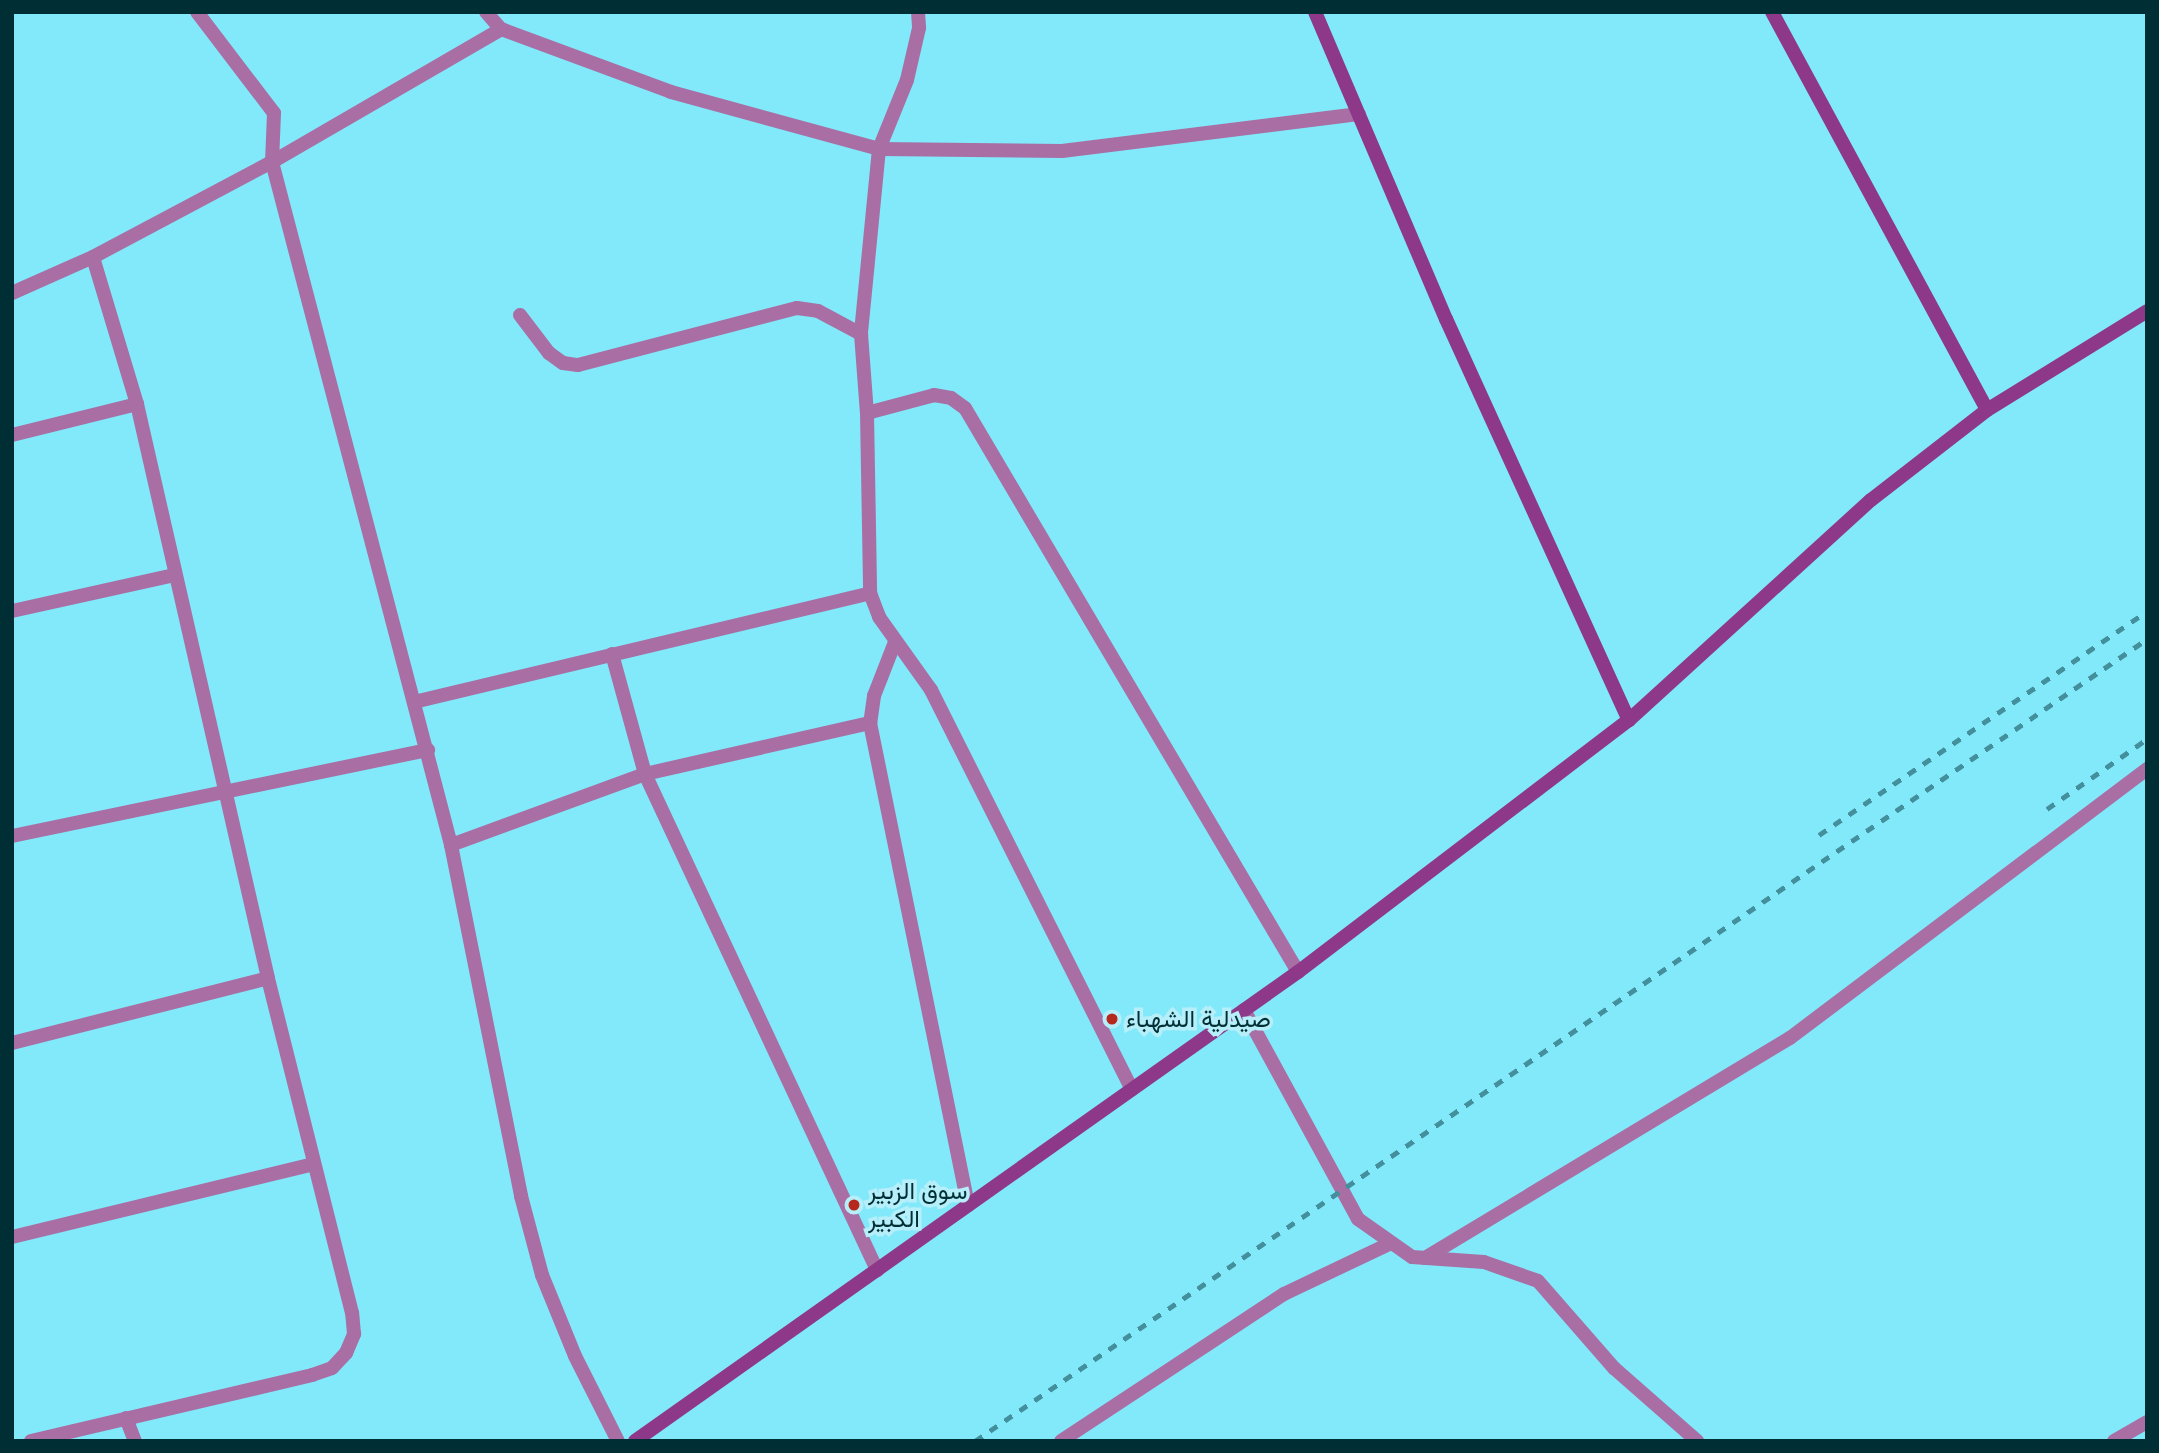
<!DOCTYPE html>
<meta charset="utf-8">
<style>
body{margin:0}
#map{position:relative;width:2159px;height:1453px;overflow:hidden;background:#81e9fa;font-family:Mulish,Vazirmatn,sans-serif}
div>[style]{position:absolute}
.street>*{height:14px;margin:-7px;padding:0 7px;transform-origin:7px;border-radius:7px;background:#a96fa4}
.secondary>*{height:14px;margin:-7px;padding:0 7px;transform-origin:7px;border-radius:7px;background:#8e388a}
.rail>*{height:5px;margin-top:-2.5px;transform-origin:0;background:repeating-linear-gradient(90deg,#438f9b 0 9px,transparent 0 18px)}
.dots>*{width:19px;height:19px;translate:-50% -50%;box-sizing:border-box;border:4px solid #b6eff9;border-radius:50%}
span{translate:-50% -50%;white-space:nowrap;text-align:center;line-height:1.15;-webkit-text-stroke:7px #b6eff9;paint-order:stroke}
.poi-label{font-size:24px;color:#002e35}
.left{translate:0 -50%;text-align:left}
.frame{position:absolute;inset:0;border:14px solid #002e35;pointer-events:none}
</style>
<div id="map">
<div class="street">
<i style="left:197px;top:12px;width:127px;rotate:52.7deg"></i>
<i style="left:274px;top:113px;width:49px;rotate:92.3deg"></i>
<i style="left:272px;top:162px;width:706px;rotate:75.31deg"></i>
<i style="left:451px;top:845px;width:358px;rotate:78.7deg"></i>
<i style="left:521px;top:1196px;width:82px;rotate:75.1deg"></i>
<i style="left:542px;top:1275px;width:87px;rotate:67.8deg"></i>
<i style="left:575px;top:1356px;width:95px;rotate:63.2deg"></i>
<i style="left:486px;top:12px;width:23px;rotate:49deg"></i>
<i style="left:501px;top:29px;width:181px;rotate:20.3deg"></i>
<i style="left:671px;top:92px;width:216px;rotate:15.3deg"></i>
<i style="left:879px;top:149px;width:183px;rotate:0.6deg"></i>
<i style="left:1062px;top:151px;width:299px;rotate:-7.1deg"></i>
<i style="left:918px;top:12px;width:16px;rotate:86deg"></i>
<i style="left:919px;top:28px;width:53px;rotate:103deg"></i>
<i style="left:907px;top:80px;width:74px;rotate:112.1deg"></i>
<i style="left:879px;top:149px;width:186px;rotate:95.6deg"></i>
<i style="left:861px;top:334px;width:79px;rotate:85.7deg"></i>
<i style="left:867px;top:413px;width:180px;rotate:89deg"></i>
<i style="left:870px;top:593px;width:26px;rotate:69deg"></i>
<i style="left:879px;top:617px;width:90px;rotate:54.5deg"></i>
<i style="left:931px;top:690px;width:447px;rotate:63.3deg"></i>
<i style="left:12px;top:293px;width:89px;rotate:-24deg"></i>
<i style="left:93px;top:257px;width:203px;rotate:-28deg"></i>
<i style="left:272px;top:162px;width:265px;rotate:-30.1deg"></i>
<i style="left:520px;top:315px;width:48px;rotate:52.7deg"></i>
<i style="left:549px;top:353px;width:17px;rotate:36deg"></i>
<i style="left:563px;top:363px;width:15px;rotate:8deg"></i>
<i style="left:578px;top:365px;width:226px;rotate:-14.6deg"></i>
<i style="left:797px;top:308px;width:21px;rotate:8deg"></i>
<i style="left:818px;top:311px;width:49px;rotate:28.1deg"></i>
<i style="left:867px;top:413px;width:69px;rotate:-15deg"></i>
<i style="left:934px;top:395px;width:17px;rotate:10deg"></i>
<i style="left:951px;top:398px;width:17px;rotate:36deg"></i>
<i style="left:965px;top:408px;width:655px;rotate:59.44deg"></i>
<i style="left:12px;top:435px;width:129px;rotate:-13.9deg"></i>
<i style="left:12px;top:611px;width:167px;rotate:-12.5deg"></i>
<i style="left:895px;top:642px;width:58px;rotate:111.3deg"></i>
<i style="left:874px;top:696px;width:27px;rotate:98deg"></i>
<i style="left:870px;top:723px;width:492px;rotate:78.5deg"></i>
<i style="left:612px;top:654px;width:124px;rotate:74.6deg"></i>
<i style="left:645px;top:774px;width:548px;rotate:64.93deg"></i>
<i style="left:414px;top:702px;width:469px;rotate:-13.4deg"></i>
<i style="left:12px;top:836px;width:425px;rotate:-11.7deg"></i>
<i style="left:451px;top:845px;width:207px;rotate:-20.1deg"></i>
<i style="left:645px;top:774px;width:231px;rotate:-12.8deg"></i>
<i style="left:1244px;top:1010px;width:238px;rotate:61.4deg"></i>
<i style="left:1358px;top:1219px;width:66px;rotate:35.1deg"></i>
<i style="left:1412px;top:1257px;width:72px;rotate:4deg"></i>
<i style="left:1484px;top:1262px;width:57px;rotate:19.4deg"></i>
<i style="left:1538px;top:1281px;width:116px;rotate:48.9deg"></i>
<i style="left:1614px;top:1368px;width:111px;rotate:41.3deg"></i>
<i style="left:12px;top:1043px;width:264px;rotate:-14.2deg"></i>
<i style="left:12px;top:1237px;width:310px;rotate:-13.6deg"></i>
<i style="left:1425px;top:1258px;width:426px;rotate:-31.1deg"></i>
<i style="left:1790px;top:1038px;width:447px;rotate:-37deg"></i>
<i style="left:126px;top:1418px;width:25px;rotate:69deg"></i>
<i style="left:31px;top:1441px;width:289px;rotate:-13.2deg"></i>
<i style="left:312px;top:1375px;width:21px;rotate:-19deg"></i>
<i style="left:332px;top:1368px;width:21px;rotate:-47deg"></i>
<i style="left:346px;top:1353px;width:21px;rotate:-67deg"></i>
<i style="left:354px;top:1334px;width:21px;rotate:-95deg"></i>
<i style="left:352px;top:1313px;width:345px;rotate:-104.1deg"></i>
<i style="left:268px;top:978px;width:589px;rotate:-102.86deg"></i>
<i style="left:137px;top:404px;width:153px;rotate:-106.7deg"></i>
<i style="left:1061px;top:1441px;width:267px;rotate:-33.4deg"></i>
<i style="left:1284px;top:1294px;width:116px;rotate:-25.5deg"></i>
<i style="left:2114px;top:1441px;width:38px;rotate:-30deg"></i>
</div>
<div class="secondary">
<i style="left:1315px;top:12px;width:334px;rotate:66.9deg"></i>
<i style="left:1446px;top:319px;width:441px;rotate:65.5deg"></i>
<i style="left:1772px;top:12px;width:452px;rotate:61.6deg"></i>
<i style="left:635px;top:1441px;width:812px;rotate:-35.28deg"></i>
<i style="left:1298px;top:972px;width:416px;rotate:-37.3deg"></i>
<i style="left:1629px;top:720px;width:327px;rotate:-42.3deg"></i>
<i style="left:1871px;top:500px;width:147px;rotate:-37.8deg"></i>
<i style="left:1987px;top:410px;width:188px;rotate:-31.7deg"></i>
</div>
<div class="rail">
<i style="left:2047px;top:809px;width:122px;rotate:-35deg"></i>
<i style="left:1819px;top:835px;width:397px;rotate:-34.3deg"></i>
<i style="left:975px;top:1441px;width:1420px;rotate:-34.38deg"></i>
</div>
<div class="dots">
<i style="left:1112px;top:1019px;background:#b6281c"></i>
<i style="left:854px;top:1205px;background:#b6281c"></i>
</div>
<div class="poi-label">
<span class="left" style="left:1126px;top:1019px">صيدلية الشهباء</span>
<span class="left" style="left:868px;top:1205px">سوق الزبير<br>الكبير</span>
</div>
<div class="frame"></div>
</div>
